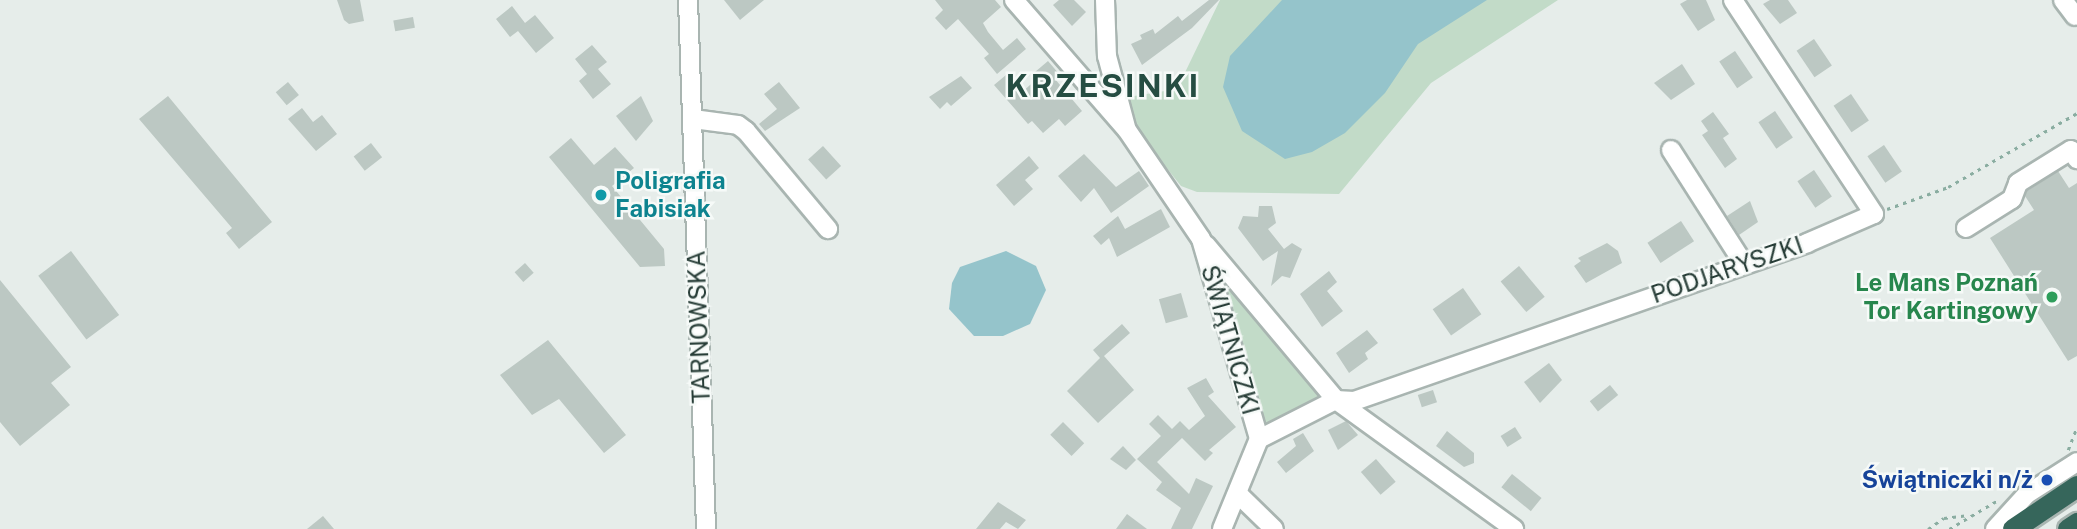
<!DOCTYPE html>
<meta charset="utf-8">
<style>
body{margin:0}
#map{position:relative;width:2077px;height:529px;overflow:hidden;background:#e6edea;font-family:"Public Sans",sans-serif}
div>[style]{position:absolute}
.green>*{inset:0;background:#c2dbc8}
.water>*{inset:0;background:#95c4cb}
.building>*{inset:0;background:#bcc8c3;transform-origin:0 0}
.path>*{height:2.5px;margin-top:-1.25px;transform-origin:0;background:repeating-linear-gradient(90deg,#8aada1 0 3.5px,transparent 0 8.5px)}
.roads{filter:drop-shadow(2px 0 #a9b5b1) drop-shadow(-2px 0 #a9b5b1) drop-shadow(0 2px #a9b5b1) drop-shadow(0 -2px #a9b5b1)}
.minor>*{height:18px;margin:-9px;padding:0 9px;transform-origin:9px;border-radius:9px;background:#fff}
.highway>*{height:21px;margin:-10.5px;padding:0 10.5px;transform-origin:10.5px;border-radius:10.5px;background:#36665b}
.dots>*{width:19px;height:19px;translate:-50% -50%;box-sizing:border-box;border:4px solid #f6faf8;border-radius:50%}
span{translate:-50% -50%;white-space:nowrap;text-align:center;line-height:1.15;-webkit-text-stroke:5px #f6faf8;paint-order:stroke}
.culture-label{font-size:24px;color:#0d838f;font-weight:700}
.left{translate:0 -50%;text-align:left}
.street-label{font-size:24px;color:#273d37}
.leisure-label{font-size:24px;color:#27864d;font-weight:700}
.right{translate:-100% -50%;text-align:right}
.transit-label{font-size:24px;color:#164399;font-weight:700}
.district-label{font-size:32px;color:#254d42;font-weight:700;letter-spacing:2px}
</style>
<div id="map">
<div class="green">
<i style="clip-path:polygon(1220px 0,1558px 0,1431px 83px,1339px 194px,1197px 192px,1181px 186px,1131px 123px,1128px 97px,1177px 89px)"></i>
<i style="clip-path:polygon(1215px 263px,1326px 398px,1270px 429px,1256px 421px)"></i>
</div>
<div class="water">
<i style="clip-path:polygon(1282px 0,1487px 0,1418px 44px,1385px 93px,1345px 133px,1312px 152px,1285px 159px,1242px 131px,1223px 87px,1230px 56px)"></i>
<i style="clip-path:polygon(1006px 251px,1036px 266px,1046px 290px,1030px 324px,1003px 336px,974px 336px,949px 309px,952px 283px,960px 267px)"></i>
</div>
<div class="building">
<i style="clip-path:polygon(337px 0,360px 0,364px 21px,349px 24px,344px 20px)"></i>
<i style="clip-path:polygon(724px 0,764px 0,740px 20px)"></i>
<i style="clip-path:polygon(935px 0,995px 0,1001px 7px,983px 23px,988px 32px,1003px 50px,1017px 38px,1026px 49px,997px 74px,984px 58px,989px 54px,958px 19px,946px 30px,935px 18px,943px 10px)"></i>
<i style="clip-path:polygon(1059px 0,1074px 0,1086px 12px,1072px 26px,1053px 5px)"></i>
<i style="clip-path:polygon(1209px 0,1219px 0,1192px 28px,1142px 65px,1131px 44px,1142px 39px,1140px 35px,1153px 29px,1155px 34px,1178px 16px,1182px 21px)"></i>
<i style="clip-path:polygon(1687px 0,1706px 0,1715px 20px,1698px 31px,1680px 4px)"></i>
<i style="clip-path:polygon(1770px 0,1788px 0,1797px 13px,1780px 24px,1763px 4px)"></i>
<i style="clip-path:polygon(512px 6px,525px 23px,535px 15px,554px 38px,536px 53px,518px 31px,510px 37px,496px 19px)"></i>
<i style="left:413px;top:17px;width:11px;height:20px;rotate:80deg"></i>
<i style="left:1814px;top:39px;width:32px;height:21px;rotate:56deg"></i>
<i style="clip-path:polygon(592px 45px,607px 62px,598px 69px,611px 84px,593px 99px,579px 81px,587px 74px,575px 59px)"></i>
<i style="left:1735px;top:51px;width:32px;height:19px;rotate:56deg"></i>
<i style="clip-path:polygon(1048px 61px,1060px 75px,1055px 79px,1082px 111px,1065px 126px,1059px 119px,1043px 133px,1032px 121px,1028px 124px,994px 85px,1006px 75px,1021px 93px,1039px 77px,1035px 72px)"></i>
<i style="clip-path:polygon(1682px 64px,1695px 84px,1671px 100px,1654px 83px)"></i>
<i style="clip-path:polygon(961px 76px,972px 88px,951px 106px,947px 102px,940px 109px,929px 97px)"></i>
<i style="left:288px;top:82px;width:17px;height:16px;rotate:50deg"></i>
<i style="clip-path:polygon(779px 82px,800px 108px,765px 131px,759px 124px,777px 109px,764px 94px)"></i>
<i style="left:1851px;top:94px;width:32px;height:21px;rotate:56deg"></i>
<i style="clip-path:polygon(168px 96px,272px 222px,239px 249px,226px 233px,232px 228px,139px 119px)"></i>
<i style="clip-path:polygon(641px 96px,653px 121px,636px 141px,616px 116px)"></i>
<i style="clip-path:polygon(302px 108px,313px 122px,322px 115px,337px 134px,316px 151px,288px 119px)"></i>
<i style="left:1775px;top:111px;width:32px;height:20px;rotate:56deg"></i>
<i style="clip-path:polygon(1713px 112px,1729px 134px,1723px 138px,1737px 159px,1725px 168px,1702px 135px,1708px 131px,1701px 121px)"></i>
<i style="clip-path:polygon(571px 138px,594px 165px,615px 147px,634px 168px,612px 186px,664px 249px,665px 266px,640px 267px,549px 157px)"></i>
<i style="left:371px;top:143px;width:18px;height:22px;rotate:52deg"></i>
<i style="left:1884px;top:145px;width:32px;height:20px;rotate:56deg"></i>
<i style="left:823px;top:146px;width:27px;height:20px;rotate:48deg"></i>
<i style="clip-path:polygon(1084px 154px,1116px 187px,1139px 171px,1149px 186px,1111px 213px,1094px 188px,1081px 202px,1058px 176px)"></i>
<i style="clip-path:polygon(1029px 156px,1039px 168px,1025px 180px,1033px 189px,1014px 206px,996px 185px)"></i>
<i style="left:1814px;top:170px;width:32px;height:20px;rotate:56deg"></i>
<i style="clip-path:polygon(2058px 171px,2069px 188px,2077px 183px,2077px 356px,2068px 361px,1990px 238px,2034px 210px,2025px 196px,2027px 191px)"></i>
<i style="clip-path:polygon(1750px 201px,1758px 222px,1739px 235px,1727px 216px)"></i>
<i style="clip-path:polygon(1259px 206px,1272px 206px,1276px 223px,1268px 229px,1284px 249px,1292px 243px,1302px 249px,1290px 278px,1282px 276px,1271px 286px,1278px 251px,1263px 261px,1238px 228px,1243px 216px,1258px 217px)"></i>
<i style="clip-path:polygon(1161px 209px,1170px 227px,1117px 257px,1109px 238px,1101px 245px,1093px 236px,1118px 216px,1125px 229px)"></i>
<i style="left:1681px;top:221px;width:24px;height:40px;rotate:57deg"></i>
<i style="clip-path:polygon(1607px 243px,1618px 251px,1622px 263px,1586px 283px,1574px 266px,1581px 261px,1578px 258px)"></i>
<i style="left:71px;top:251px;width:80px;height:41px;rotate:53deg"></i>
<i style="left:525px;top:263px;width:13px;height:14px;rotate:48deg"></i>
<i style="left:1519px;top:266px;width:40px;height:24px;rotate:50deg"></i>
<i style="clip-path:polygon(1329px 271px,1337px 282px,1327px 291px,1343px 311px,1322px 327px,1300px 294px)"></i>
<i style="clip-path:polygon(0 280px,71px 367px,51px 383px,70px 405px,20px 446px,0 422px)"></i>
<i style="left:1463px;top:288px;width:32px;height:37px;rotate:55deg"></i>
<i style="left:1181px;top:293px;width:25px;height:23px;rotate:74deg"></i>
<i style="clip-path:polygon(1122px 324px,1130px 333px,1104px 356px,1134px 390px,1098px 423px,1067px 391px,1100px 358px,1093px 350px)"></i>
<i style="clip-path:polygon(1367px 330px,1378px 343px,1365px 353px,1368px 359px,1349px 373px,1336px 353px)"></i>
<i style="clip-path:polygon(548px 340px,626px 435px,604px 453px,559px 399px,532px 415px,500px 375px)"></i>
<i style="clip-path:polygon(1549px 363px,1562px 380px,1540px 403px,1524px 382px)"></i>
<i style="clip-path:polygon(1206px 378px,1214px 392px,1208px 396px,1236px 427px,1209px 450px,1213px 453px,1205px 461px,1182px 438px,1157px 462px,1189px 494px,1196px 478px,1213px 486px,1192px 529px,1171px 529px,1181px 508px,1156px 490px,1162px 482px,1137px 459px,1161px 436px,1149px 424px,1158px 415px,1172px 429px,1180px 421px,1189px 430px,1205px 416px,1187px 388px)"></i>
<i style="left:1610px;top:385px;width:13px;height:26px;rotate:51deg"></i>
<i style="left:1433px;top:390px;width:13px;height:16px;rotate:72deg"></i>
<i style="clip-path:polygon(1346px 421px,1358px 435px,1338px 450px,1328px 430px)"></i>
<i style="left:1063px;top:422px;width:30px;height:18px;rotate:45deg"></i>
<i style="left:1515px;top:427px;width:13px;height:17px;rotate:58deg"></i>
<i style="clip-path:polygon(1447px 431px,1474px 453px,1474px 463px,1464px 467px,1436px 446px)"></i>
<i style="clip-path:polygon(1303px 433px,1314px 451px,1286px 473px,1277px 462px,1296px 446px,1293px 439px)"></i>
<i style="clip-path:polygon(1123px 446px,1136px 460px,1126px 470px,1110px 459px)"></i>
<i style="left:1376px;top:459px;width:30px;height:20px;rotate:49deg"></i>
<i style="left:1512px;top:474px;width:38px;height:17px;rotate:39deg"></i>
<i style="clip-path:polygon(998px 502px,1026px 520px,1018px 529px,1006px 522px,1000px 529px,976px 529px)"></i>
<i style="clip-path:polygon(1127px 514px,1147px 529px,1116px 529px)"></i>
<i style="clip-path:polygon(323px 516px,334px 529px,307px 529px)"></i>
</div>
<div class="path">
<i style="left:1887px;top:209px;width:65px;rotate:-19.8deg"></i>
<i style="left:1948px;top:187px;width:149px;rotate:-29.8deg"></i>
<i style="left:2068px;top:450px;width:25px;rotate:-69deg"></i>
<i style="left:1928px;top:529px;width:19px;rotate:-35deg"></i>
<i style="left:1944px;top:518px;width:25px;rotate:-7deg"></i>
<i style="left:1949px;top:529px;width:59px;rotate:-30.5deg"></i>
</div>
<div class="roads">
<div class="minor">
<i style="left:688px;top:0;width:529px;rotate:88.05deg"></i>
<i style="left:1014px;top:0;width:172px;rotate:49deg"></i>
<i style="left:1127px;top:130px;width:132px;rotate:55.8deg"></i>
<i style="left:1201px;top:239px;width:208px;rotate:73.8deg"></i>
<i style="left:1105px;top:0;width:56px;rotate:88deg"></i>
<i style="left:1107px;top:56px;width:73px;rotate:75deg"></i>
<i style="left:2063px;top:0;width:20px;rotate:53deg"></i>
<i style="left:693px;top:119px;width:45px;rotate:7.6deg"></i>
<i style="left:738px;top:125px;width:10px;rotate:37deg"></i>
<i style="left:746px;top:131px;width:128px;rotate:50.1deg"></i>
<i style="left:1671px;top:150px;width:135px;rotate:57.4deg"></i>
<i style="left:1966px;top:228px;width:54px;rotate:-32.2deg"></i>
<i style="left:2012px;top:199px;width:17px;rotate:-69deg"></i>
<i style="left:2018px;top:183px;width:62px;rotate:-31.9deg"></i>
<i style="left:2071px;top:150px;width:11px;rotate:56deg"></i>
<i style="left:1206px;top:245px;width:202px;rotate:50deg"></i>
<i style="left:1336px;top:400px;width:220px;rotate:35.9deg"></i>
<i style="left:1336px;top:400px;width:18px;rotate:3deg"></i>
<i style="left:1354px;top:401px;width:480px;rotate:-19.2deg"></i>
<i style="left:1807px;top:243px;width:73px;rotate:-23.4deg"></i>
<i style="left:1874px;top:214px;width:256px;rotate:-123.4deg"></i>
<i style="left:1259px;top:439px;width:86px;rotate:-26.9deg"></i>
<i style="left:1238px;top:494px;width:50px;rotate:44.2deg"></i>
<i style="left:1222px;top:529px;width:97px;rotate:-67.7deg"></i>
<i style="left:1995px;top:529px;width:47px;rotate:-47.6deg"></i>
<i style="left:2027px;top:494px;width:59px;rotate:-32.6deg"></i>
</div>
<div class="highway">
<i style="left:2013px;top:529px;width:77px;rotate:-33.9deg"></i>
<i style="left:2068px;top:529px;width:11px;rotate:-34deg"></i>
</div>
</div>
<div class="dots">
<i style="left:601px;top:195px;background:#0f9aa8"></i>
<i style="left:2052px;top:297px;background:#2e9e5b"></i>
<i style="left:2047px;top:480px;background:#1a4fb4"></i>
</div>
<div class="culture-label">
<span class="left" style="left:615px;top:195px">Poligrafia<br>Fabisiak</span>
</div>
<div class="street-label">
<span style="left:1727px;top:270px;rotate:-19deg">PODJARYSZKI</span>
<span style="left:699px;top:327px;rotate:-92deg">TARNOWSKA</span>
<span style="left:1230px;top:340px;rotate:74deg">ŚWIĄTNICZKI</span>
</div>
<div class="leisure-label">
<span class="right" style="left:2038px;top:297px">Le Mans Poznań<br>Tor Kartingowy</span>
</div>
<div class="transit-label">
<span class="right" style="left:2033px;top:480px">Świątniczki n/ż</span>
</div>
<div class="district-label">
<span style="left:1103px;top:86px">KRZESINKI</span>
</div>
</div>
